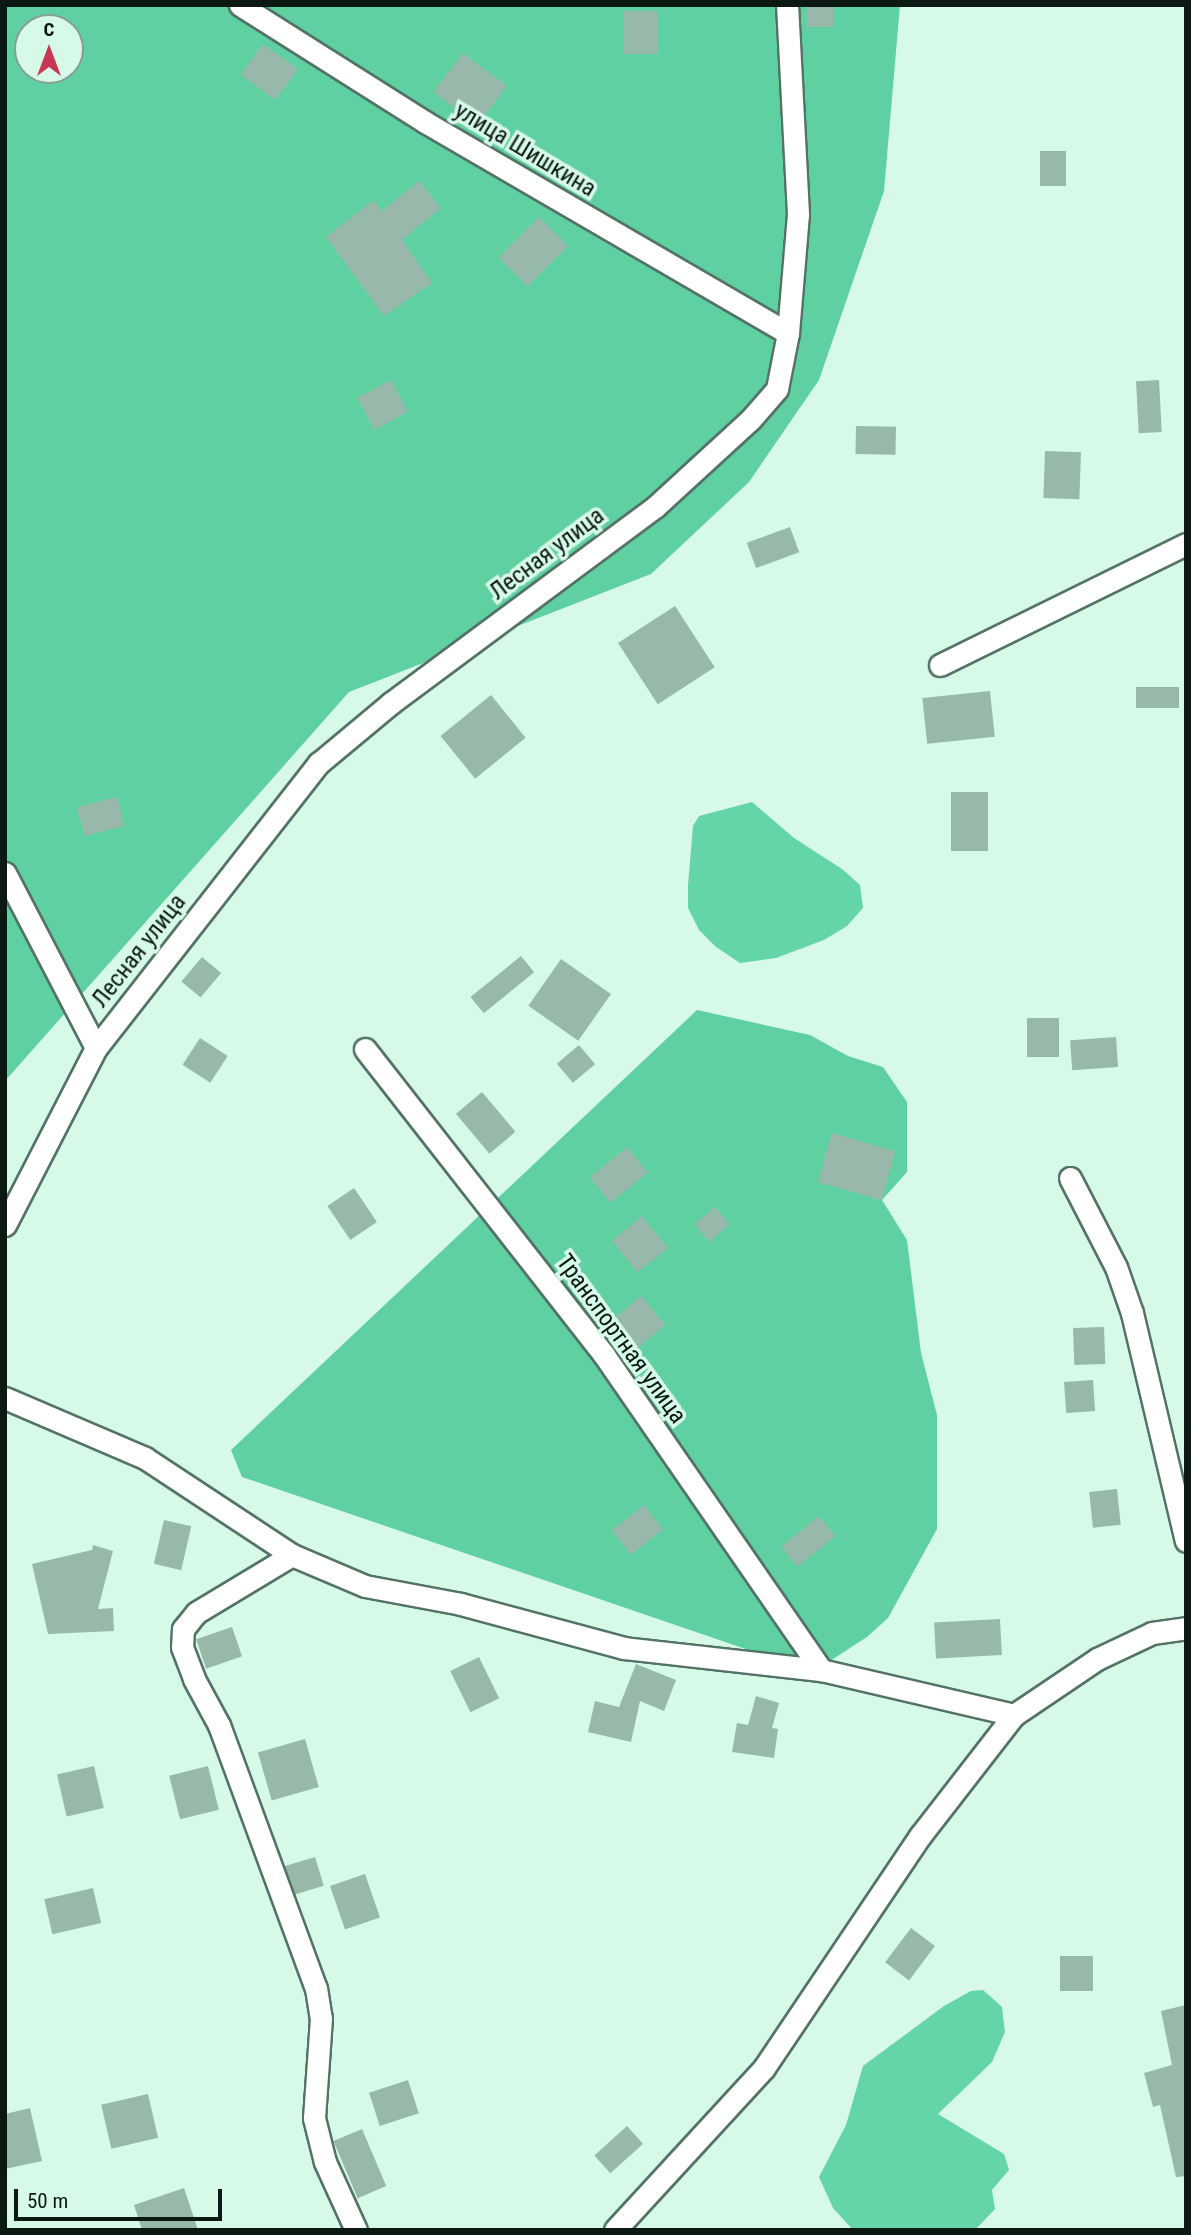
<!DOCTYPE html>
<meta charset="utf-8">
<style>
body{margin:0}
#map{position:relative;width:1191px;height:2235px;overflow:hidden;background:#d7fae8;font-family:"Roboto Condensed",sans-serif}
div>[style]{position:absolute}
.forest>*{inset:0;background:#5fd0a1}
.water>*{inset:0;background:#64d5a6}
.building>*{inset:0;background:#98b9a9;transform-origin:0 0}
.roads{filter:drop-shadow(2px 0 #537364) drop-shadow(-2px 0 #537364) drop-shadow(0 2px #537364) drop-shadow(0 -2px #537364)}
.street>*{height:21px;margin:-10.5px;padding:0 10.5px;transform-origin:10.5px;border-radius:10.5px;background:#fff}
span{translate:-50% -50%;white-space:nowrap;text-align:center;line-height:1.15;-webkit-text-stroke:7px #d7fae8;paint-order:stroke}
.street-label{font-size:24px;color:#0c1913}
.frame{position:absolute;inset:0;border:7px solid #0c1913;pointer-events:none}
.north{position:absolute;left:14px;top:14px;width:70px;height:70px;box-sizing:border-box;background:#d7fae8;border:2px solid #86a093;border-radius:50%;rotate:0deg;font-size:19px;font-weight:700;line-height:28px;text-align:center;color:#0c1913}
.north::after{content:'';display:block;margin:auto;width:24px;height:32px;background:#c83855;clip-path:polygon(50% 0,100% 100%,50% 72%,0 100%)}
.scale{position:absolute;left:14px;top:2189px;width:208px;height:32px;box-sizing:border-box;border:4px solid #0c1913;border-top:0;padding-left:9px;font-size:21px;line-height:24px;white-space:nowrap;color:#0c1913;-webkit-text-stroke:5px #d7fae8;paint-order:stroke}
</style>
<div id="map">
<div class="forest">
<i style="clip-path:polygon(evenodd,5px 5px,900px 5px,884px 191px,819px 380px,749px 482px,651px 574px,349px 692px,5px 1081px,5px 5px,28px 28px,70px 28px,70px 70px,28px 70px,28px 28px)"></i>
<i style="clip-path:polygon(697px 1010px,810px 1035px,848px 1056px,883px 1067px,907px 1102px,907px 1172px,882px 1200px,907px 1240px,921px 1353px,937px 1415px,937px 1529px,888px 1618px,867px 1637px,813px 1672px,242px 1477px,231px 1450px)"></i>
</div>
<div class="water">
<i style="clip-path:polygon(752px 802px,794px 838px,842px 869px,860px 885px,863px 908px,847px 926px,824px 940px,776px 958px,740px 963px,716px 947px,699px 930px,688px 908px,688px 885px,693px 826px,699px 816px)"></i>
<i style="clip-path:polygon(983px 1990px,1002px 2007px,1005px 2032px,992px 2062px,938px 2114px,1004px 2154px,1009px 2170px,992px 2190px,995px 2209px,975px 2230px,853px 2230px,833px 2208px,819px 2177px,846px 2125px,863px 2066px,944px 2006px,971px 1991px)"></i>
</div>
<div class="building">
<i style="left:807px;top:5px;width:26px;height:22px"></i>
<i style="left:623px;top:11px;width:35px;height:43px"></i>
<i style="left:263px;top:44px;width:43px;height:38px;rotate:36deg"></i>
<i style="left:463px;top:53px;width:55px;height:49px;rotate:37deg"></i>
<i style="left:1040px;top:151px;width:26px;height:35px"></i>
<i style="clip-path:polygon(419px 181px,441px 208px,402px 240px,432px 283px,384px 316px,326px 237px,374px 200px,382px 211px)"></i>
<i style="left:539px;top:217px;width:41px;height:57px;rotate:45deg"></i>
<i style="left:391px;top:380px;width:36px;height:38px;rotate:62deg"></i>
<i style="left:1159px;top:380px;width:52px;height:23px;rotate:87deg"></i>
<i style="left:856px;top:426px;width:40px;height:28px;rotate:1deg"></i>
<i style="left:1045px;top:451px;width:36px;height:47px;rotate:2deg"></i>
<i style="left:790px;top:527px;width:27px;height:46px;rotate:70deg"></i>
<i style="left:675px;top:606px;width:73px;height:68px;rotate:57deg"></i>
<i style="left:1136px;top:687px;width:43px;height:21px"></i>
<i style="left:990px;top:691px;width:46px;height:68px;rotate:84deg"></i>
<i style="left:491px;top:695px;width:55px;height:65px;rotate:51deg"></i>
<i style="left:951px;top:792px;width:37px;height:59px"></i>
<i style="left:117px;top:797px;width:30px;height:41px;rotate:76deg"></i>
<i style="left:521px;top:956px;width:21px;height:65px;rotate:51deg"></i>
<i style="left:202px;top:957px;width:25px;height:32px;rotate:40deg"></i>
<i style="left:561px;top:959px;width:61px;height:57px;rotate:35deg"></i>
<i style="left:1027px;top:1018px;width:32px;height:39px"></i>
<i style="left:1116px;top:1037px;width:30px;height:46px;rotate:86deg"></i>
<i style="left:200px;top:1038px;width:33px;height:32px;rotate:33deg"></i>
<i style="left:579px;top:1045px;width:25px;height:29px;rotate:50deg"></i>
<i style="left:482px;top:1092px;width:52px;height:34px;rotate:50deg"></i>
<i style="left:832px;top:1133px;width:66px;height:51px;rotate:16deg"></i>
<i style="left:627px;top:1147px;width:33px;height:48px;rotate:51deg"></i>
<i style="left:354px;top:1188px;width:41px;height:32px;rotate:56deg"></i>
<i style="left:715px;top:1207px;width:23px;height:27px;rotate:50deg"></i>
<i style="left:642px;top:1216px;width:41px;height:39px;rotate:51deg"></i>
<i style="left:641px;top:1296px;width:38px;height:48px;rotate:50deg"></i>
<i style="left:1104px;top:1327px;width:37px;height:31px;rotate:88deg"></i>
<i style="left:1093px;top:1380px;width:31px;height:29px;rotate:86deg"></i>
<i style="left:1117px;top:1489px;width:36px;height:28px;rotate:84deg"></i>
<i style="left:644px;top:1505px;width:31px;height:41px;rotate:52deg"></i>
<i style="left:819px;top:1516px;width:26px;height:49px;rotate:51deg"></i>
<i style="left:164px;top:1520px;width:28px;height:45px;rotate:13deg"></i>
<i style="clip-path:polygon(93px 1545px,113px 1551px,98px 1609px,113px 1608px,114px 1631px,48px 1634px,32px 1564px,92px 1550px)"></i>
<i style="left:1000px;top:1619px;width:36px;height:66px;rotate:87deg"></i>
<i style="left:232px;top:1627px;width:31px;height:38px;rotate:71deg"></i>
<i style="left:479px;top:1657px;width:46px;height:32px;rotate:64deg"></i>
<i style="clip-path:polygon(636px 1664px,676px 1680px,664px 1711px,640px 1701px,631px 1742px,588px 1732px,595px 1701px,619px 1707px)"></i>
<i style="clip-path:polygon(756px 1696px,779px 1703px,772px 1728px,778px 1729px,774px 1758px,732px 1752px,737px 1723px,748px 1725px)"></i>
<i style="left:305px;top:1739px;width:50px;height:49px;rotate:74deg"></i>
<i style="left:94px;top:1766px;width:43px;height:38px;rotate:77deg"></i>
<i style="left:208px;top:1766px;width:45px;height:40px;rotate:76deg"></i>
<i style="left:315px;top:1857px;width:30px;height:32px;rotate:73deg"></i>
<i style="left:365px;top:1874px;width:46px;height:37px;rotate:71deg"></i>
<i style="left:93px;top:1888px;width:36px;height:50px;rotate:77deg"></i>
<i style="left:911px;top:1928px;width:30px;height:43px;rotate:37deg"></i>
<i style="left:1060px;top:1956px;width:33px;height:35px"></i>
<i style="clip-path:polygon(1186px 2005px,1186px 2176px,1176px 2177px,1160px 2105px,1153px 2107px,1144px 2073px,1172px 2065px,1161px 2011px)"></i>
<i style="left:408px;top:2080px;width:35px;height:41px;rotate:72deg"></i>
<i style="left:148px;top:2094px;width:45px;height:48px;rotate:77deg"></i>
<i style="clip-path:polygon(30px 2108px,42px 2161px,5px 2169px,5px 2114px)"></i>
<i style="left:627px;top:2126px;width:24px;height:44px;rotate:48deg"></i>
<i style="left:362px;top:2129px;width:62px;height:31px;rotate:67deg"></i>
<i style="clip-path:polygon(184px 2188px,198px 2230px,142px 2230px,134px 2205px)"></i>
</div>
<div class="roads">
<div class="street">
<i style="left:240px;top:5px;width:219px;rotate:32.3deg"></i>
<i style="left:425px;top:122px;width:420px;rotate:30.2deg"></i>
<i style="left:940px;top:665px;width:274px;rotate:-26.2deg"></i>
<i style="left:5px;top:873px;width:197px;rotate:62.5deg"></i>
<i style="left:365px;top:1049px;width:388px;rotate:52deg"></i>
<i style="left:604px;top:1355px;width:383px;rotate:55.4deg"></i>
<i style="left:1070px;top:1178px;width:100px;rotate:62.7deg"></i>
<i style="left:1116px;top:1267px;width:49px;rotate:70.8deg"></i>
<i style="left:1132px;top:1313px;width:234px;rotate:76.7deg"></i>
<i style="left:5px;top:1225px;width:199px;rotate:-62.8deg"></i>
<i style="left:96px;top:1048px;width:362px;rotate:-52deg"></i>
<i style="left:319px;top:763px;width:94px;rotate:-39.8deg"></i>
<i style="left:391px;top:703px;width:329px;rotate:-36.6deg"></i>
<i style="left:655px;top:507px;width:129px;rotate:-42.5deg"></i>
<i style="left:750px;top:420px;width:41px;rotate:-48.9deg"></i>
<i style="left:777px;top:389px;width:57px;rotate:-78.9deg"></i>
<i style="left:788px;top:333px;width:119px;rotate:-85.2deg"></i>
<i style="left:798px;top:214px;width:209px;rotate:-93deg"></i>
<i style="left:5px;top:1398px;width:152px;rotate:23.2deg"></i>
<i style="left:145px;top:1458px;width:176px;rotate:33.4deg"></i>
<i style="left:292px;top:1555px;width:79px;rotate:23deg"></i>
<i style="left:365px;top:1586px;width:98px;rotate:10.6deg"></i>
<i style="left:461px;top:1604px;width:169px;rotate:15.1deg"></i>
<i style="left:624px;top:1648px;width:198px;rotate:6.4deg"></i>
<i style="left:821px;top:1670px;width:198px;rotate:13.1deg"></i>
<i style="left:292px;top:1555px;width:112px;rotate:148.9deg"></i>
<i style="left:196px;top:1613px;width:21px;rotate:129deg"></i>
<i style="left:183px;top:1629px;width:18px;rotate:93deg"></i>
<i style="left:182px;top:1647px;width:34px;rotate:69deg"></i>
<i style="left:194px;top:1679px;width:52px;rotate:61.5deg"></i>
<i style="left:219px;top:1725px;width:280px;rotate:69.8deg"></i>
<i style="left:316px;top:1988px;width:30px;rotate:81deg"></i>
<i style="left:321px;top:2018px;width:100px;rotate:94deg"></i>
<i style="left:314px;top:2118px;width:45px;rotate:76deg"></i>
<i style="left:325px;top:2162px;width:75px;rotate:65.5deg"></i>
<i style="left:615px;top:2230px;width:220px;rotate:-47.4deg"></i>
<i style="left:764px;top:2068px;width:280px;rotate:-56.1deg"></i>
<i style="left:920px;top:1836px;width:153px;rotate:-52.2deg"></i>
<i style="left:1014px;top:1715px;width:100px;rotate:-34deg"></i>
<i style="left:1097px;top:1659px;width:61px;rotate:-25.3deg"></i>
<i style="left:1152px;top:1633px;width:34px;rotate:-8deg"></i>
</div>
</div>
<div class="street-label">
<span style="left:525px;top:150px;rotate:31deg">улица Шишкина</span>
<span style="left:547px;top:554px;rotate:-37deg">Лесная улица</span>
<span style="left:139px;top:951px;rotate:-52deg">Лесная улица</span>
<span style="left:621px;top:1339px;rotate:54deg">Транспортная улица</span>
</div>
<div class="frame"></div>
<div class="north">С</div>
<div class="scale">50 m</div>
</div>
